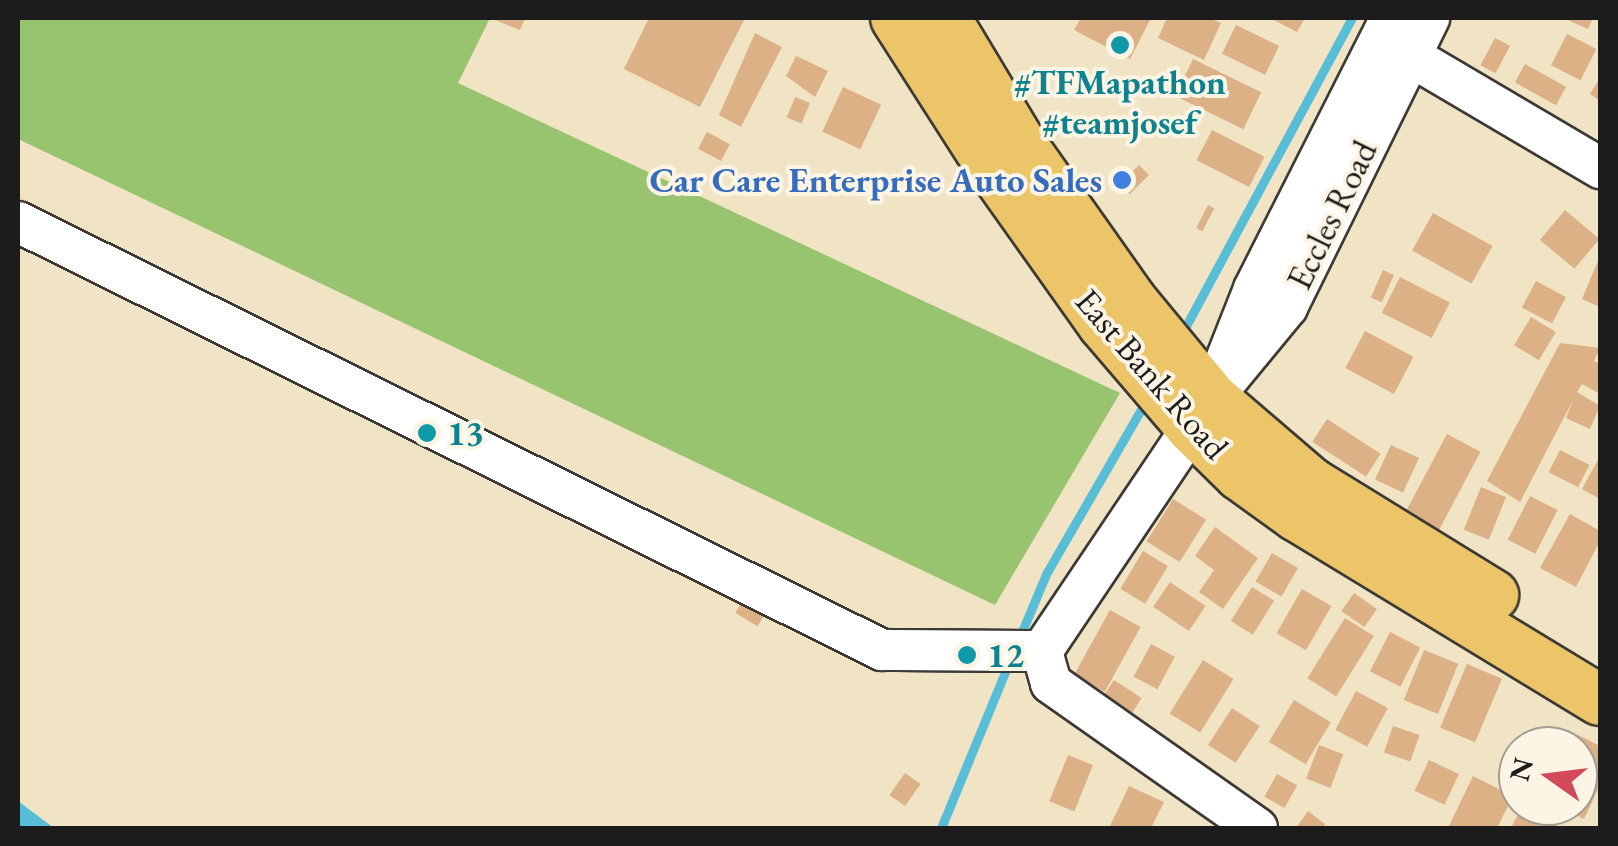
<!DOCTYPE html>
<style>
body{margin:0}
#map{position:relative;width:1618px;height:846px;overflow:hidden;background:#f0e4c5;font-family:"EB Garamond",serif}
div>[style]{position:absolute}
.green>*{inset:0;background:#98c36f}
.water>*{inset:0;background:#58bdd6}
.stream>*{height:9px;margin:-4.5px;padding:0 4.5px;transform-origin:4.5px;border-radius:4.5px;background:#58bdd6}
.building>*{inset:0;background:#dcb185;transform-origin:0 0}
.roads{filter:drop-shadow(2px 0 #3c3a35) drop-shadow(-2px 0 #3c3a35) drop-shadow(0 2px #3c3a35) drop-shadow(0 -2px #3c3a35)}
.minor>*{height:40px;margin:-20px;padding:0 20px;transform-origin:20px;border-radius:20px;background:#fff}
.major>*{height:50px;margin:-25px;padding:0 25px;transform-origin:25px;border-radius:25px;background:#edc569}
.dots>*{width:28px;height:28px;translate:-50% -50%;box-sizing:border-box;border:5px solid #fcf5e5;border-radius:50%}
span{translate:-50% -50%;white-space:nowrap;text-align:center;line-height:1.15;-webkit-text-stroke:8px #fcf5e5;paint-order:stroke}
.culture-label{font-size:35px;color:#0d838f;font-weight:700}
.left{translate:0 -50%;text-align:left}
.shop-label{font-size:35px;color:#366cbe;font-weight:700}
.right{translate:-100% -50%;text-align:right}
.street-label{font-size:35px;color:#1c1c1c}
.frame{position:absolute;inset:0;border:20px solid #1c1c1c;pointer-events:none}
.north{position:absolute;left:1498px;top:726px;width:100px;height:100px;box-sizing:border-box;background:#fcf5e5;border:2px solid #a29e95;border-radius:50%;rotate:284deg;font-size:28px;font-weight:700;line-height:40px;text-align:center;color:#1c1c1c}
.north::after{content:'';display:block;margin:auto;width:35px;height:45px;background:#d1495b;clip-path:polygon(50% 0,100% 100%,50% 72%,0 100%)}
</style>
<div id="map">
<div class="green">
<i style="clip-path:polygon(18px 18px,490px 18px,458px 83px,1120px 393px,995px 605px,18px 139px)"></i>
</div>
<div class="water">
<i style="clip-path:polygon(18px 801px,54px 828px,18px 828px)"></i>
</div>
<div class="stream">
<i style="left:1180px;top:337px;width:362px;rotate:-61.7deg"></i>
<i style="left:1018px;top:641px;width:73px;rotate:-67.3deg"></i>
<i style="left:1046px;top:574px;width:202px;rotate:-60deg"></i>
<i style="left:941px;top:828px;width:182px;rotate:-67.7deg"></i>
</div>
<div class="building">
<i style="clip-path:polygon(490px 18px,525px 18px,520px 30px)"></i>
<i style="clip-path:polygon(649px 18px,745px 18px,700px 107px,624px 69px)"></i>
<i style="clip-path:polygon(1081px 18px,1151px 18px,1130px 59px,1074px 30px)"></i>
<i style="clip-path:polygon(1167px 18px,1209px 18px,1221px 23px,1204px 60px,1158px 38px)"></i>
<i style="clip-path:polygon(1270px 18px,1305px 18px,1297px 32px)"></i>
<i style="clip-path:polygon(1563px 18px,1593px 18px,1588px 29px)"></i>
<i style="left:1236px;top:25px;width:48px;height:32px;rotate:26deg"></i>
<i style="clip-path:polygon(755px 33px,782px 47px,741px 127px,719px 115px)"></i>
<i style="left:1567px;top:34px;width:33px;height:35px;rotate:27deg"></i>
<i style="left:1495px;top:38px;width:17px;height:31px;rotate:28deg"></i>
<i style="clip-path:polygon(796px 56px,828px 71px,815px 97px,786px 76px)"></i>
<i style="left:1193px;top:59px;width:76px;height:41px;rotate:26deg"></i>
<i style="left:1525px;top:64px;width:47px;height:21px;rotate:29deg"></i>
<i style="clip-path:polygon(1600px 78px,1600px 101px,1590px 94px)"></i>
<i style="left:843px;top:87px;width:42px;height:49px;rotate:25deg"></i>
<i style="left:795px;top:97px;width:16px;height:22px;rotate:22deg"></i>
<i style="left:1212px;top:130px;width:59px;height:34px;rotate:27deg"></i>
<i style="left:707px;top:132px;width:26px;height:19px;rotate:28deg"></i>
<i style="left:1139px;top:165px;width:14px;height:27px;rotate:45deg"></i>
<i style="left:1208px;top:205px;width:7px;height:26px;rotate:27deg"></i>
<i style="left:1565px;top:210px;width:45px;height:39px;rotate:40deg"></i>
<i style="left:1433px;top:213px;width:68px;height:43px;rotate:29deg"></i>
<i style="clip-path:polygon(1600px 256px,1600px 307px,1582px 299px)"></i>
<i style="left:1383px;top:270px;width:12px;height:30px;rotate:24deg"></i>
<i style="left:1400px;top:277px;width:56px;height:40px;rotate:27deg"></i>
<i style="left:1536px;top:281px;width:34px;height:30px;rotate:28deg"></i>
<i style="left:1531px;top:317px;width:29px;height:33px;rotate:31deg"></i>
<i style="left:1365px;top:331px;width:55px;height:42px;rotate:28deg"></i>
<i style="clip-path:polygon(1560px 343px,1600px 348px,1594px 361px,1600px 364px,1600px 394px,1582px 384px,1577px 392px,1600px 406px,1590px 429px,1566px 418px,1573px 400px,1520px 502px,1487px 481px)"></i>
<i style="left:1327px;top:419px;width:64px;height:27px;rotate:33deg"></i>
<i style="left:1447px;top:434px;width:38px;height:94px;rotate:28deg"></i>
<i style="left:1391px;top:445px;width:31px;height:38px;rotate:25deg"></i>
<i style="left:1560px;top:450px;width:33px;height:25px;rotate:27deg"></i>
<i style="clip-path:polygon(1600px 456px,1600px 499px,1582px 489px)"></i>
<i style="left:1481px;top:487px;width:27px;height:46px;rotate:22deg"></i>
<i style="left:1530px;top:496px;width:31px;height:49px;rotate:27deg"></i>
<i style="left:1173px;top:499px;width:39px;height:50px;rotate:32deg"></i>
<i style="clip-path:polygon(1570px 514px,1600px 531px,1600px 541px,1576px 587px,1540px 568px)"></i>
<i style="clip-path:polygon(1215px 527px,1258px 558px,1223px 609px,1199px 592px,1214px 570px,1195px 556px)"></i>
<i style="left:1143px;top:551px;width:29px;height:44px;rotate:31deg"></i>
<i style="left:1272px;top:553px;width:30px;height:33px;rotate:30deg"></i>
<i style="left:1170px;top:582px;width:43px;height:30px;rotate:34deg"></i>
<i style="left:1252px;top:587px;width:26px;height:40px;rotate:32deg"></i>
<i style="left:1302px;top:589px;width:34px;height:51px;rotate:30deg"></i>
<i style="left:1354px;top:593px;width:28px;height:22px;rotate:35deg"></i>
<i style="left:743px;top:600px;width:26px;height:15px;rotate:31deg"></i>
<i style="left:1110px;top:610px;width:35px;height:74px;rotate:29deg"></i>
<i style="left:1345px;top:618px;width:34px;height:71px;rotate:32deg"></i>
<i style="left:1390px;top:632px;width:34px;height:44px;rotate:27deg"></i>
<i style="left:1151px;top:644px;width:27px;height:37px;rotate:28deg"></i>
<i style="left:1424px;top:650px;width:37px;height:54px;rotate:22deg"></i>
<i style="left:1203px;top:660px;width:36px;height:63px;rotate:32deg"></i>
<i style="left:1467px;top:664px;width:38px;height:69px;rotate:23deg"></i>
<i style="left:1114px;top:680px;width:33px;height:21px;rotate:33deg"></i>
<i style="left:1356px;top:691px;width:36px;height:44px;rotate:28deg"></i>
<i style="left:1294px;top:700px;width:43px;height:49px;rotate:31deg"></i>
<i style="left:1232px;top:708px;width:33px;height:44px;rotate:33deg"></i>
<i style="left:1393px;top:726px;width:28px;height:28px;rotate:19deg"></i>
<i style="clip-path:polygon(1568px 730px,1600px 746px,1600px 785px,1584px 819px,1559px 806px,1578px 806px,1578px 746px,1560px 746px)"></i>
<i style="left:1319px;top:745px;width:26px;height:36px;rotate:21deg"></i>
<i style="left:1068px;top:755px;width:27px;height:50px;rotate:22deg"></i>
<i style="left:1429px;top:760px;width:33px;height:34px;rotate:25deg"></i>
<i style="left:905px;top:773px;width:19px;height:27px;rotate:35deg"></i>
<i style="left:1277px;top:774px;width:23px;height:26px;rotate:29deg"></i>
<i style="clip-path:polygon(1473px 776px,1513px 796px,1497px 828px,1448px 828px)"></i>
<i style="clip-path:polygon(1129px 786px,1164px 802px,1151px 828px,1109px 828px)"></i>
<i style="clip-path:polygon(1522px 806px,1559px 821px,1556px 828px,1511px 828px)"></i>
<i style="clip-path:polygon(1308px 811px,1325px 824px,1323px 828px,1296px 828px)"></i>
</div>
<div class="roads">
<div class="minor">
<i style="left:1410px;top:56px;width:221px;rotate:30.5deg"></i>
<i style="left:18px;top:222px;width:964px;rotate:26.35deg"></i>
<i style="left:882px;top:650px;width:160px;rotate:0.4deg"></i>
<i style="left:1220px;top:375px;width:92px;rotate:-68.4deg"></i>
<i style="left:1254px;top:289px;width:304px;rotate:-63.2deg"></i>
<i style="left:1257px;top:828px;width:252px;rotate:-144.9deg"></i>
<i style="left:1051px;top:683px;width:33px;rotate:-106deg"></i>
<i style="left:1042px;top:651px;width:305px;rotate:-56.1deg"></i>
<i style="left:1212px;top:398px;width:118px;rotate:-50.5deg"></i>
<i style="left:1287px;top:307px;width:322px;rotate:-63.8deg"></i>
</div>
<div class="major">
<i style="left:896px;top:18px;width:174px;rotate:57.4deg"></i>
<i style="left:990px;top:165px;width:195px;rotate:54.6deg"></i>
<i style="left:1103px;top:324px;width:137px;rotate:49.4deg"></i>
<i style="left:1192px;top:428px;width:67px;rotate:44.4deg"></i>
<i style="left:1240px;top:475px;width:70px;rotate:35.7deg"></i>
<i style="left:1297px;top:516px;width:354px;rotate:31.3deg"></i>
<i style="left:945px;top:18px;width:144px;rotate:59deg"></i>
<i style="left:1019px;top:141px;width:194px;rotate:54.8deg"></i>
<i style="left:1131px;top:300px;width:127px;rotate:50.4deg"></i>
<i style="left:1212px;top:398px;width:130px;rotate:40.6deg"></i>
<i style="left:1311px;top:483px;width:214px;rotate:31.6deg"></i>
</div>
</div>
<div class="dots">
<i style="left:1120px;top:45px;background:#0f9aa8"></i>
<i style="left:1122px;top:180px;background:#3f7fe0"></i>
<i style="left:427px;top:433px;background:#0f9aa8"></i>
<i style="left:967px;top:655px;background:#0f9aa8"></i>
</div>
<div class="culture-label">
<span style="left:1120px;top:102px">#TFMapathon<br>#teamjosef</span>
<span class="left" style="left:447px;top:433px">13</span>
<span class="left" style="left:987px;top:655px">12</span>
</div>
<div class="shop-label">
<span class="right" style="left:1102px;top:180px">Car Care Enterprise Auto Sales</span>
</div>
<div class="street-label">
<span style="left:1332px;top:215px;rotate:-64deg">Eccles Road</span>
<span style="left:1152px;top:374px;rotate:49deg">East Bank Road</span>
</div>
<div class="frame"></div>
<div class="north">N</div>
</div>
